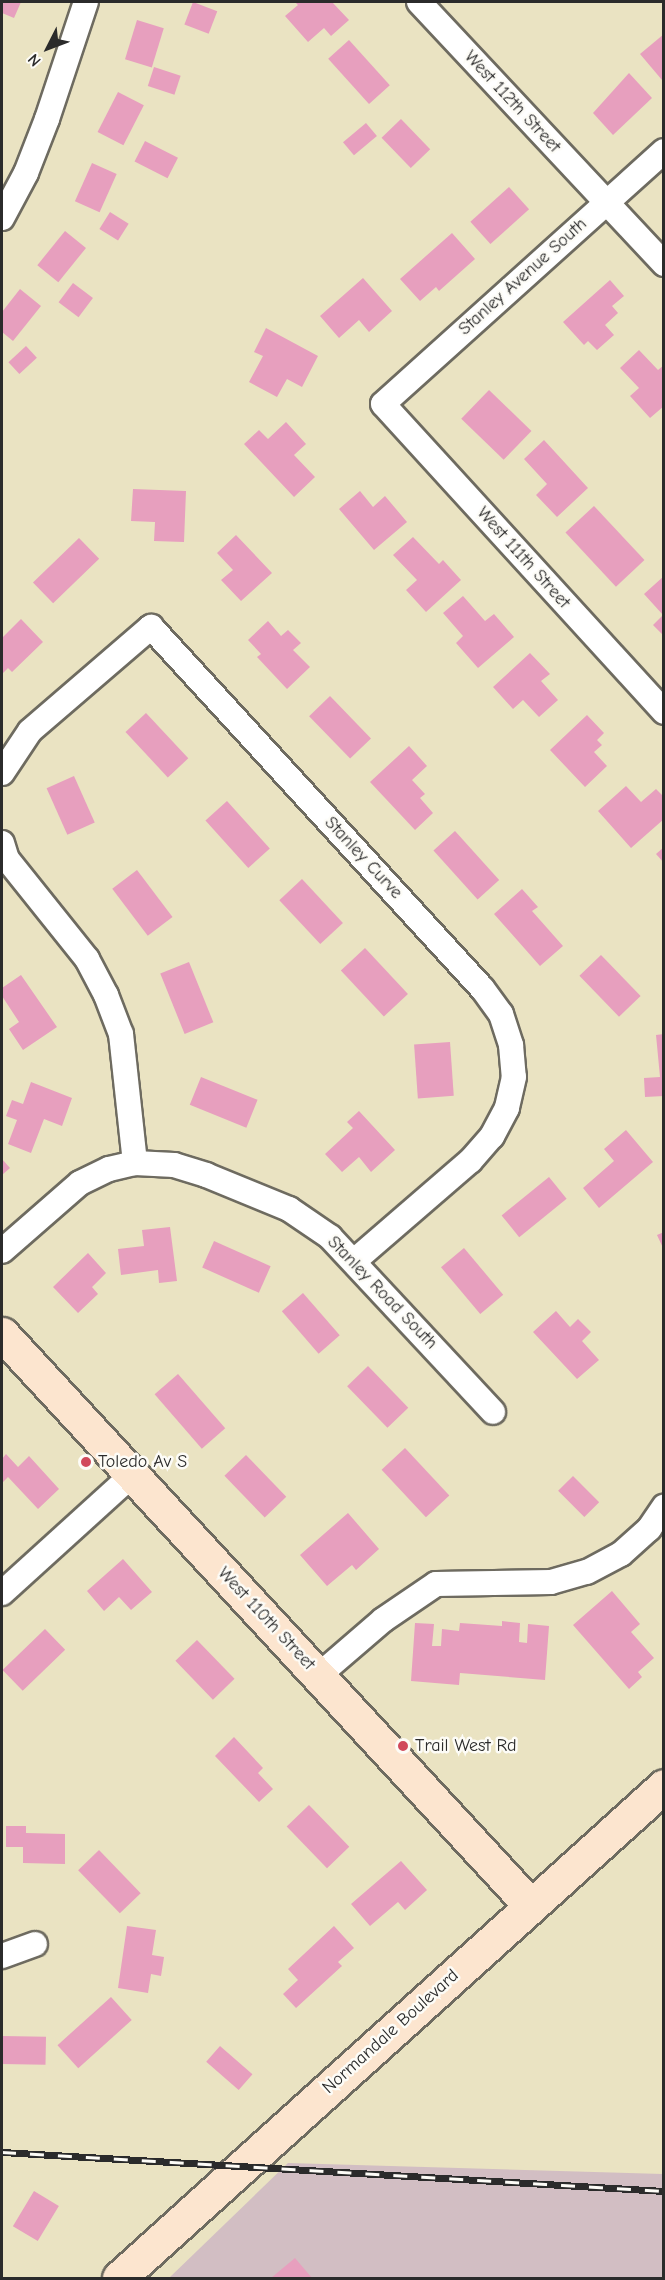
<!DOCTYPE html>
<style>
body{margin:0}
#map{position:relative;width:665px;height:2280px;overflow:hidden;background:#eae3c2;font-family:"Comic Neue",sans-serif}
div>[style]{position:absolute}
.industrial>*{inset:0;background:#d2bec3}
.building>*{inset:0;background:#e79fbe;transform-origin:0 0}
.roads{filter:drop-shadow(2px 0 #6e6b60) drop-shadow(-2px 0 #6e6b60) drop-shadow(0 2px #6e6b60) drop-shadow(0 -2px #6e6b60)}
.street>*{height:24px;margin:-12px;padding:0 12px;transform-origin:12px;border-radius:12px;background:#fff}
.secondary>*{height:33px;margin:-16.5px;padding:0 16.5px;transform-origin:16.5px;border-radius:16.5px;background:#fce5cf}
.rail>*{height:7px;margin-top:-3.5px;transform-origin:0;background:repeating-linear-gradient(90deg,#fdfcf7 0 14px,#2b2b2b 0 28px);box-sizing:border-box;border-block:2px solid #2b2b2b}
.dots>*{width:16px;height:16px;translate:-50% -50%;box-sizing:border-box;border:3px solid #fdfcf7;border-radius:50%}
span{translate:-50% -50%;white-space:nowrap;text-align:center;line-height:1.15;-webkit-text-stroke:5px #fdfcf7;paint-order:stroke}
.street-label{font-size:18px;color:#2b2b2b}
.poi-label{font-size:18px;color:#2b2b2b}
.left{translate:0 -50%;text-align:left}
.frame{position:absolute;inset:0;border:3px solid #2b2b2b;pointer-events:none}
.north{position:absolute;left:18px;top:18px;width:60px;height:60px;-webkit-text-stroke:4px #fdfcf7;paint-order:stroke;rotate:228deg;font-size:16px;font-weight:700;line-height:24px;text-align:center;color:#2b2b2b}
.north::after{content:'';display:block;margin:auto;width:21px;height:27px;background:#2b2b2b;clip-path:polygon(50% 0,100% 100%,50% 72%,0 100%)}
</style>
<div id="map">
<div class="industrial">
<i style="clip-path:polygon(288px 2163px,663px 2174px,663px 2278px,169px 2278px)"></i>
</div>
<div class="building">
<i style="clip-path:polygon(2px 2px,21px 2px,14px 18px,2px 13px)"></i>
<i style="left:193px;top:2px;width:26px;height:24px;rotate:21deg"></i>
<i style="clip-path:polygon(295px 2px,332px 2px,349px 20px,331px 36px,324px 28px,308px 42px,285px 16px,298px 5px)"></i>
<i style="left:137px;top:20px;width:28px;height:41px;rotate:17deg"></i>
<i style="clip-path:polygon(664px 34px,664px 78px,662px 80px,640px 54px)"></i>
<i style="left:349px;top:40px;width:61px;height:28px;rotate:48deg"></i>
<i style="left:154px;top:67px;width:28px;height:20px;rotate:18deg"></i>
<i style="clip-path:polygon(629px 73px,652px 98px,613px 135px,593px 113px)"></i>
<i style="left:118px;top:92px;width:29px;height:45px;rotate:27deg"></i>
<i style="left:401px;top:119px;width:42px;height:27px;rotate:46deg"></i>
<i style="left:366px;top:123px;width:17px;height:30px;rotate:50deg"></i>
<i style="left:145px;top:141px;width:37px;height:23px;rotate:27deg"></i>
<i style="left:92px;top:163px;width:27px;height:42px;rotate:24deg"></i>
<i style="left:509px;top:187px;width:30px;height:52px;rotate:48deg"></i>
<i style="left:110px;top:212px;width:22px;height:20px;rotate:32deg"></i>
<i style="left:65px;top:231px;width:27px;height:44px;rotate:39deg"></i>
<i style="clip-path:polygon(452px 233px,475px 259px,439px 291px,436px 287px,420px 301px,400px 279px)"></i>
<i style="clip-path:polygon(363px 278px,392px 311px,369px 332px,359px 320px,339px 338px,320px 316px)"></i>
<i style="clip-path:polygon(610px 280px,624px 296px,612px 306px,618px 313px,605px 325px,614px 335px,597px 350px,588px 341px,584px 345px,563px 322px)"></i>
<i style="left:73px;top:283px;width:25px;height:24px;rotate:37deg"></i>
<i style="clip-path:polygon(20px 289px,41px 306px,13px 341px,2px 332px,2px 312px)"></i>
<i style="clip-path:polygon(266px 328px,318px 356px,302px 387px,287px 379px,277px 397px,249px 382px,263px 356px,254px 352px)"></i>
<i style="left:26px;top:346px;width:16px;height:24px;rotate:47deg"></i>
<i style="clip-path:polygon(639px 350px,658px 370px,664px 365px,664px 406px,650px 418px,630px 396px,639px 388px,620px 368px)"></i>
<i style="left:489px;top:390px;width:59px;height:40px;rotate:44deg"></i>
<i style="clip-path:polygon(286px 422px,306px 444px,294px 455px,315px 477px,294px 497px,244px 444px,259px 430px,268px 439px)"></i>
<i style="clip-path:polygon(544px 440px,588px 488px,557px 517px,536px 495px,547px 484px,524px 459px)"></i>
<i style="clip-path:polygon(133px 489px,186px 491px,184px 542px,154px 541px,155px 522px,131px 521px)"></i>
<i style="clip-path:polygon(360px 491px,373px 507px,385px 496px,407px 522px,374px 550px,339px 509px)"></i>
<i style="left:594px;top:506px;width:74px;height:39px;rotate:47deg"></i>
<i style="clip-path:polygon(236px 535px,272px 573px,241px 601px,221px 580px,233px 570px,217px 553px)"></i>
<i style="clip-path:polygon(413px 537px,439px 564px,443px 560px,461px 580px,426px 612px,406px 590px,417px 580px,393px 555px)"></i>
<i style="left:79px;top:538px;width:29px;height:64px;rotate:46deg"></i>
<i style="clip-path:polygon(664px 576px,664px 636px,653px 625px,663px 615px,644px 594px)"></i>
<i style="clip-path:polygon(463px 596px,485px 621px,494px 614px,514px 637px,478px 668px,456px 643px,463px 636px,443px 613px)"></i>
<i style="clip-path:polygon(21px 619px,43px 642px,12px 672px,8px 668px,2px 674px,2px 638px)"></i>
<i style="clip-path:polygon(268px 621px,281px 636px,288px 630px,301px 643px,293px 650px,310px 667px,287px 689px,257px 657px,261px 654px,248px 640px)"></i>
<i style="clip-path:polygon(530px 653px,550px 674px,541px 681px,558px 700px,539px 717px,523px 700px,513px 709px,493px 687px)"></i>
<i style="left:330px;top:696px;width:59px;height:29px;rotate:46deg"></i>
<i style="left:146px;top:713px;width:62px;height:28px;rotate:47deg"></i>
<i style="clip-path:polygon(587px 715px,604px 733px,597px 740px,602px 745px,594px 752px,607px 766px,585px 787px,550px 750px)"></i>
<i style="clip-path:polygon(409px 746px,427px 766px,412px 780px,425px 794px,420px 798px,433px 813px,415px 830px,370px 782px)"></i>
<i style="left:74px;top:776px;width:51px;height:30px;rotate:66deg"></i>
<i style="clip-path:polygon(626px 786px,641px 802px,656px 789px,664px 797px,664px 819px,631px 848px,598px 811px)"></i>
<i style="left:227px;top:801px;width:64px;height:29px;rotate:48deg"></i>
<i style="left:455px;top:831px;width:66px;height:29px;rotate:48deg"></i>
<i style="clip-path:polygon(664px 847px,664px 863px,656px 854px)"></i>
<i style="left:137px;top:870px;width:59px;height:31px;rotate:53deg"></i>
<i style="left:302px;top:879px;width:60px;height:31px;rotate:47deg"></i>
<i style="clip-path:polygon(522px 889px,538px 907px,532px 911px,563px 946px,540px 966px,494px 914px)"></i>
<i style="left:365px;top:948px;width:63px;height:33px;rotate:47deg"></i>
<i style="left:601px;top:955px;width:57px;height:30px;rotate:46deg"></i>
<i style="left:189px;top:962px;width:65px;height:31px;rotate:68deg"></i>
<i style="clip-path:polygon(21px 975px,57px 1027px,23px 1050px,9px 1029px,19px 1022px,2px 996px,2px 988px)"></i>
<i style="clip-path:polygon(664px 1034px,664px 1096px,645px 1097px,644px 1078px,660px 1077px,656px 1035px)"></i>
<i style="left:450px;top:1042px;width:54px;height:36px;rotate:86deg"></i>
<i style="left:201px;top:1077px;width:61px;height:30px;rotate:22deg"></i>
<i style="clip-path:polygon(31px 1082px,72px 1098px,62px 1126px,44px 1119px,31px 1153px,8px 1144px,17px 1120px,6px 1116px,12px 1100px,23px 1104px)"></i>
<i style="clip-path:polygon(359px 1111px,395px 1150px,371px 1172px,359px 1157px,342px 1172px,325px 1154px,353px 1128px,347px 1122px)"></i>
<i style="clip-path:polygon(626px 1130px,653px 1162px,599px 1208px,583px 1188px,614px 1161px,604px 1149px)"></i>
<i style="clip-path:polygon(2px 1159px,10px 1168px,2px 1175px)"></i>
<i style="left:549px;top:1177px;width:28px;height:61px;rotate:51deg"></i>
<i style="clip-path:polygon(170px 1227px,177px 1281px,159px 1283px,158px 1270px,121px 1275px,118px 1249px,144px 1246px,142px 1230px)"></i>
<i style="clip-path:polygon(664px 1232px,664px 1250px,657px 1235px)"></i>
<i style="left:214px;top:1241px;width:62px;height:29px;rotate:24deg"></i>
<i style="left:464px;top:1248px;width:61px;height:30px;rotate:50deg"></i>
<i style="clip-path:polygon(88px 1253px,106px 1273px,92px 1287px,98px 1294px,78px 1313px,53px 1287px)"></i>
<i style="left:303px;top:1293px;width:56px;height:28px;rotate:49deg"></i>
<i style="clip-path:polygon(556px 1311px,570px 1327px,578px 1319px,591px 1332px,582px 1341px,599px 1360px,577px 1379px,533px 1332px)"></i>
<i style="left:368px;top:1366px;width:58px;height:29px;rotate:46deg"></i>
<i style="left:178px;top:1374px;width:72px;height:31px;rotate:49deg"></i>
<i style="left:405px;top:1448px;width:65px;height:32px;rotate:47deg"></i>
<i style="clip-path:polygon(6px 1454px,18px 1467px,29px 1456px,59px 1489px,38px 1509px,8px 1477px,2px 1483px,2px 1459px)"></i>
<i style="left:246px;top:1455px;width:58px;height:30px;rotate:46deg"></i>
<i style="left:573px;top:1476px;width:37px;height:21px;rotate:45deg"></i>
<i style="clip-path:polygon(348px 1513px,379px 1549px,356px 1570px,352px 1565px,327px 1586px,300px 1555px)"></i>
<i style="clip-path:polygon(123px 1559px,152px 1592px,131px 1610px,119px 1597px,104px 1611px,87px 1591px)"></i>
<i style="clip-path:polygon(612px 1591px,640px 1624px,631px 1632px,654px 1658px,638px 1672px,642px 1677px,629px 1689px,573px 1625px)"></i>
<i style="clip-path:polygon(502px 1621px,520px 1623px,519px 1642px,527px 1643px,528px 1624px,549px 1626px,545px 1680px,460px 1673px,459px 1685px,411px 1681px,415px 1623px,434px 1624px,432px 1646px,441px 1646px,442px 1629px,459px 1631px,460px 1623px,502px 1626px)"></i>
<i style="left:45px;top:1629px;width:29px;height:59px;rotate:46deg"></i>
<i style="left:197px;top:1640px;width:54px;height:30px;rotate:46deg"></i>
<i style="clip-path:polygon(234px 1737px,263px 1768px,258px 1773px,273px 1789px,259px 1802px,215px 1756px)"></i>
<i style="left:309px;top:1805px;width:58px;height:31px;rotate:46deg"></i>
<i style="clip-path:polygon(6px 1826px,26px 1826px,26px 1833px,65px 1834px,65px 1864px,23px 1863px,23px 1847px,6px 1847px)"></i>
<i style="left:99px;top:1850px;width:60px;height:29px;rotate:46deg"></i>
<i style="clip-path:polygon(401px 1861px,427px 1890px,405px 1910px,398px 1902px,370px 1926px,351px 1904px)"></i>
<i style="clip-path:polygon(127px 1926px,156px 1930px,152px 1955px,164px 1957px,161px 1976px,151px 1974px,148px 1993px,118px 1988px)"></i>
<i style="clip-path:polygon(334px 1926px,354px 1948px,338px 1962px,342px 1966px,296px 2008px,283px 1994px,298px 1980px,288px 1969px)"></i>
<i style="left:111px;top:1997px;width:31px;height:72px;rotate:48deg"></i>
<i style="left:2px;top:2036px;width:44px;height:28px;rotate:1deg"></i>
<i style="left:220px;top:2046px;width:43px;height:21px;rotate:41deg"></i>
<i style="left:34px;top:2191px;width:29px;height:41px;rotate:31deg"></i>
<i style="clip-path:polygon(295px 2258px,312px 2278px,271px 2278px)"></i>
</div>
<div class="roads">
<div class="street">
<i style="left:419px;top:2px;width:359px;rotate:46.9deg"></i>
<i style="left:664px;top:151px;width:378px;rotate:138deg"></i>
<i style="left:383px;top:404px;width:417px;rotate:47.6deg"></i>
<i style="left:2px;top:218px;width:51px;rotate:-61.9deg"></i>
<i style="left:26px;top:173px;width:58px;rotate:-68.7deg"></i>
<i style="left:47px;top:119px;width:123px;rotate:-71.6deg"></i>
<i style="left:2px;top:773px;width:50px;rotate:-56.3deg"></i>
<i style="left:30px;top:731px;width:160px;rotate:-40.7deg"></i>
<i style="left:151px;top:627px;width:490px;rotate:47.5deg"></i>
<i style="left:482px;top:988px;width:32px;rotate:54deg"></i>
<i style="left:501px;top:1014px;width:33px;rotate:72deg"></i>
<i style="left:511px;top:1045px;width:32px;rotate:85deg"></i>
<i style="left:514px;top:1077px;width:32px;rotate:103deg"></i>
<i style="left:507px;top:1108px;width:32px;rotate:118deg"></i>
<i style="left:492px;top:1136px;width:33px;rotate:131deg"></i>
<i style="left:470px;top:1161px;width:153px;rotate:139.2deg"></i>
<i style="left:2px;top:843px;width:17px;rotate:73deg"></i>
<i style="left:7px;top:859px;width:128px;rotate:51.3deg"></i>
<i style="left:87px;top:959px;width:41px;rotate:62.2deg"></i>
<i style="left:106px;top:995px;width:42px;rotate:69deg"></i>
<i style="left:121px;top:1034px;width:130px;rotate:83.8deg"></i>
<i style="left:2px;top:1251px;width:103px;rotate:-41.1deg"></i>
<i style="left:80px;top:1183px;width:32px;rotate:-26deg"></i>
<i style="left:109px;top:1169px;width:27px;rotate:-13deg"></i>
<i style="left:135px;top:1163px;width:39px;rotate:3deg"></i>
<i style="left:174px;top:1165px;width:34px;rotate:17deg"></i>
<i style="left:206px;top:1175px;width:90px;rotate:22.3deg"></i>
<i style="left:289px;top:1209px;width:50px;rotate:34.3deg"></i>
<i style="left:330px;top:1237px;width:239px;rotate:47deg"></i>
<i style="left:2px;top:1593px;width:176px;rotate:-42.2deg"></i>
<i style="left:318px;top:1676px;width:86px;rotate:-40.7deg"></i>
<i style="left:383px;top:1620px;width:64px;rotate:-34.2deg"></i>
<i style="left:436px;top:1584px;width:115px;rotate:-1deg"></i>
<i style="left:551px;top:1582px;width:37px;rotate:-16deg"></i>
<i style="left:587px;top:1572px;width:38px;rotate:-28deg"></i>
<i style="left:621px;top:1554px;width:38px;rotate:-42deg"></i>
<i style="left:649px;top:1529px;width:27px;rotate:-56deg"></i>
<i style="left:2px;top:1956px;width:35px;rotate:-20deg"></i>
</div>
<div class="secondary">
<i style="left:2px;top:1334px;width:778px;rotate:47.24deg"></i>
<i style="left:119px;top:2278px;width:734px;rotate:-42.07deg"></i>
</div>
</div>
<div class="rail">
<i style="left:2px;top:2152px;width:663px;rotate:3.37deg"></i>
</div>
<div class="dots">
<i style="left:86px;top:1462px;background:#d1495b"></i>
<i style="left:403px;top:1746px;background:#d1495b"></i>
</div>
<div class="street-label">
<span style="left:512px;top:102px;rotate:47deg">West 112th Street</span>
<span style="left:523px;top:277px;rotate:-42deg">Stanley Avenue South</span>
<span style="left:523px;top:558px;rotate:48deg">West 111th Street</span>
<span style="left:363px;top:858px;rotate:47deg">Stanley Curve</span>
<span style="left:382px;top:1293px;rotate:46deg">Stanley Road South</span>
<span style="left:266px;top:1619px;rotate:47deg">West 110th Street</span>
<span style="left:391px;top:2032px;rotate:-42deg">Normandale Boulevard</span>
</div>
<div class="poi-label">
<span class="left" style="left:98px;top:1462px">Toledo Av S</span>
<span class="left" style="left:415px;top:1746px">Trail West Rd</span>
</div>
<div class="frame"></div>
<div class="north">N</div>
</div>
